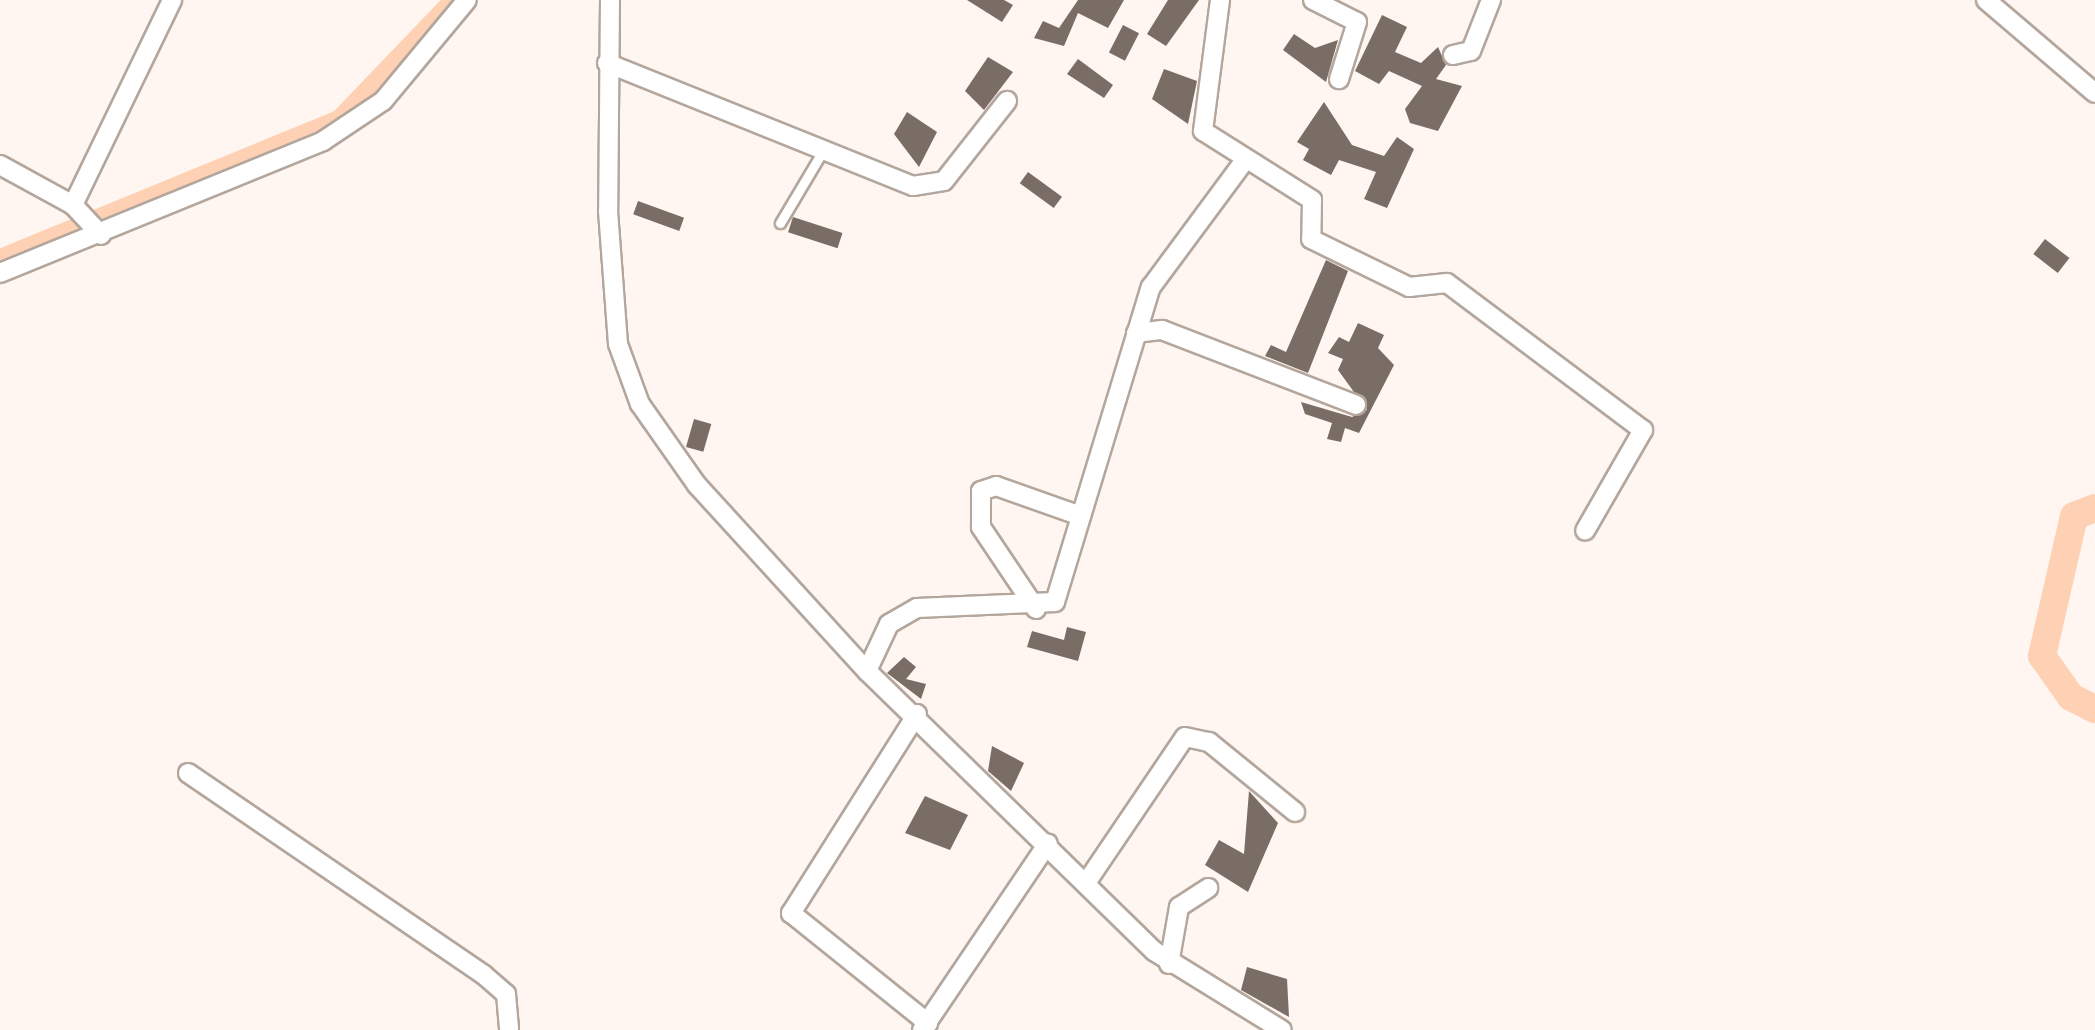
<!DOCTYPE html>
<style>
body{margin:0}
#map{position:relative;width:2095px;height:1030px;overflow:hidden;background:#fff6f1;font-family:Lato,sans-serif}
div>[style]{position:absolute}
.canal>*{height:18px;margin:-9px;padding:0 9px;transform-origin:9px;border-radius:9px;background:#ffd1b4}
.river>*{height:28px;margin:-14px;padding:0 14px;transform-origin:14px;border-radius:14px;background:#ffd1b4}
.building>*{inset:0;background:#7a6d66;transform-origin:0 0}
.roads{filter:drop-shadow(2px 0 #b3a69d) drop-shadow(-2px 0 #b3a69d) drop-shadow(0 2px #b3a69d) drop-shadow(0 -2px #b3a69d)}
.service>*{height:9px;margin:-4.5px;padding:0 4.5px;transform-origin:4.5px;border-radius:4.5px;background:#fff}
.minor>*{height:18px;margin:-9px;padding:0 9px;transform-origin:9px;border-radius:9px;background:#fff}
span{translate:-50% -50%;white-space:nowrap;text-align:center;line-height:1.15;-webkit-text-stroke:8px #fff6f1;paint-order:stroke}
</style>
<div id="map">
<div class="canal">
<i style="left:0;top:258px;width:366px;rotate:-22.3deg"></i>
<i style="left:339px;top:119px;width:165px;rotate:-46.2deg"></i>
</div>
<div class="river">
<i style="left:2095px;top:508px;width:22px;rotate:159deg"></i>
<i style="left:2074px;top:516px;width:144px;rotate:102.9deg"></i>
<i style="left:2042px;top:656px;width:50px;rotate:54.7deg"></i>
<i style="left:2071px;top:697px;width:27px;rotate:27deg"></i>
</div>
<div class="building">
<i style="clip-path:polygon(967px 0,1004px 0,1013px 5px,1002px 22px)"></i>
<i style="clip-path:polygon(1078px 0,1124px 0,1108px 28px,1078px 13px,1064px 46px,1034px 38px,1043px 21px,1059px 28px)"></i>
<i style="clip-path:polygon(1168px 0,1199px 0,1166px 46px,1147px 34px)"></i>
<i style="clip-path:polygon(1382px 15px,1407px 27px,1395px 52px,1421px 63px,1438px 47px,1446px 65px,1436px 79px,1462px 86px,1438px 131px,1410px 123px,1405px 109px,1422px 86px,1389px 71px,1379px 84px,1355px 71px)"></i>
<i style="left:1123px;top:25px;width:18px;height:31px;rotate:27deg"></i>
<i style="clip-path:polygon(1294px 34px,1315px 48px,1338px 40px,1326px 82px,1283px 50px)"></i>
<i style="clip-path:polygon(988px 57px,1013px 72px,984px 110px,965px 91px)"></i>
<i style="clip-path:polygon(1078px 59px,1113px 85px,1104px 98px,1067px 74px)"></i>
<i style="clip-path:polygon(1164px 69px,1197px 81px,1188px 124px,1152px 99px)"></i>
<i style="clip-path:polygon(1324px 102px,1352px 145px,1384px 156px,1397px 137px,1414px 149px,1387px 208px,1364px 199px,1376px 172px,1339px 160px,1331px 175px,1303px 160px,1309px 149px,1297px 142px)"></i>
<i style="clip-path:polygon(907px 112px,937px 132px,919px 167px,894px 134px)"></i>
<i style="left:1028px;top:172px;width:42px;height:14px;rotate:36deg"></i>
<i style="left:638px;top:201px;width:49px;height:14px;rotate:20deg"></i>
<i style="left:793px;top:217px;width:52px;height:16px;rotate:18deg"></i>
<i style="left:2045px;top:239px;width:31px;height:19px;rotate:38deg"></i>
<i style="clip-path:polygon(1326px 260px,1348px 271px,1308px 373px,1265px 356px,1271px 345px,1286px 352px)"></i>
<i style="clip-path:polygon(1358px 323px,1384px 335px,1378px 348px,1394px 365px,1359px 433px,1345px 428px,1341px 442px,1327px 439px,1332px 423px,1305px 414px,1301px 402px,1352px 417px,1367px 410px,1338px 370px,1343px 359px,1328px 353px,1339px 337px,1349px 342px)"></i>
<i style="left:694px;top:419px;width:18px;height:29px;rotate:16deg"></i>
<i style="clip-path:polygon(1067px 627px,1086px 632px,1078px 661px,1027px 647px,1032px 631px,1064px 640px)"></i>
<i style="clip-path:polygon(904px 657px,916px 667px,906px 679px,926px 684px,921px 699px,887px 673px)"></i>
<i style="clip-path:polygon(992px 746px,1024px 763px,1011px 791px,988px 771px)"></i>
<i style="clip-path:polygon(1249px 791px,1278px 823px,1248px 892px,1205px 865px,1219px 840px,1244px 854px)"></i>
<i style="clip-path:polygon(925px 796px,968px 815px,950px 850px,905px 833px)"></i>
<i style="clip-path:polygon(1247px 967px,1287px 979px,1289px 1017px,1241px 990px)"></i>
</div>
<div class="roads">
<div class="service">
<i style="left:780px;top:223px;width:86px;rotate:-59.3deg"></i>
</div>
<div class="minor">
<i style="left:610px;top:0;width:211px;rotate:90.5deg"></i>
<i style="left:608px;top:211px;width:133px;rotate:85.7deg"></i>
<i style="left:618px;top:344px;width:64px;rotate:69.9deg"></i>
<i style="left:640px;top:404px;width:99px;rotate:54.9deg"></i>
<i style="left:697px;top:485px;width:252px;rotate:47.6deg"></i>
<i style="left:867px;top:671px;width:401px;rotate:44.3deg"></i>
<i style="left:1154px;top:951px;width:150px;rotate:31.7deg"></i>
<i style="left:1220px;top:0;width:132px;rotate:97.4deg"></i>
<i style="left:1203px;top:131px;width:129px;rotate:32.3deg"></i>
<i style="left:1312px;top:200px;width:39px;rotate:91deg"></i>
<i style="left:1311px;top:239px;width:109px;rotate:26.1deg"></i>
<i style="left:1409px;top:287px;width:38px;rotate:-6deg"></i>
<i style="left:1447px;top:283px;width:245px;rotate:36.9deg"></i>
<i style="left:1643px;top:430px;width:116px;rotate:119.9deg"></i>
<i style="left:1313px;top:0;width:49px;rotate:26.6deg"></i>
<i style="left:1357px;top:22px;width:60px;rotate:107.5deg"></i>
<i style="left:1986px;top:0;width:143px;rotate:40.5deg"></i>
<i style="left:1453px;top:55px;width:18px;rotate:-13deg"></i>
<i style="left:1471px;top:51px;width:55px;rotate:-68.6deg"></i>
<i style="left:607px;top:63px;width:330px;rotate:21.9deg"></i>
<i style="left:913px;top:186px;width:31px;rotate:-9deg"></i>
<i style="left:944px;top:181px;width:102px;rotate:-51.8deg"></i>
<i style="left:0;top:165px;width:83px;rotate:28.7deg"></i>
<i style="left:73px;top:205px;width:41px;rotate:47deg"></i>
<i style="left:73px;top:205px;width:228px;rotate:-64.2deg"></i>
<i style="left:0;top:273px;width:349px;rotate:-22.2deg"></i>
<i style="left:323px;top:141px;width:72px;rotate:-33.7deg"></i>
<i style="left:383px;top:101px;width:131px;rotate:-50.3deg"></i>
<i style="left:1136px;top:333px;width:26px;rotate:-7deg"></i>
<i style="left:1162px;top:330px;width:208px;rotate:21.1deg"></i>
<i style="left:1036px;top:609px;width:99px;rotate:-123.9deg"></i>
<i style="left:981px;top:527px;width:36px;rotate:-90deg"></i>
<i style="left:981px;top:491px;width:16px;rotate:-18deg"></i>
<i style="left:996px;top:486px;width:90px;rotate:19.4deg"></i>
<i style="left:867px;top:671px;width:52px;rotate:-64.9deg"></i>
<i style="left:889px;top:624px;width:32px;rotate:-30deg"></i>
<i style="left:917px;top:608px;width:138px;rotate:-2.5deg"></i>
<i style="left:1055px;top:602px;width:329px;rotate:-73.1deg"></i>
<i style="left:1151px;top:287px;width:153px;rotate:-53.5deg"></i>
<i style="left:917px;top:714px;width:236px;rotate:122.3deg"></i>
<i style="left:791px;top:913px;width:176px;rotate:38.8deg"></i>
<i style="left:188px;top:773px;width:358px;rotate:34.3deg"></i>
<i style="left:484px;top:975px;width:29px;rotate:41deg"></i>
<i style="left:506px;top:994px;width:35px;rotate:85deg"></i>
<i style="left:1086px;top:883px;width:176px;rotate:-55.9deg"></i>
<i style="left:1185px;top:737px;width:25px;rotate:12deg"></i>
<i style="left:1209px;top:742px;width:111px;rotate:39.1deg"></i>
<i style="left:1169px;top:964px;width:58px;rotate:-80deg"></i>
<i style="left:1179px;top:907px;width:35px;rotate:-33deg"></i>
<i style="left:922px;top:1030px;width:225px;rotate:-56deg"></i>
</div>
</div>
</div>
